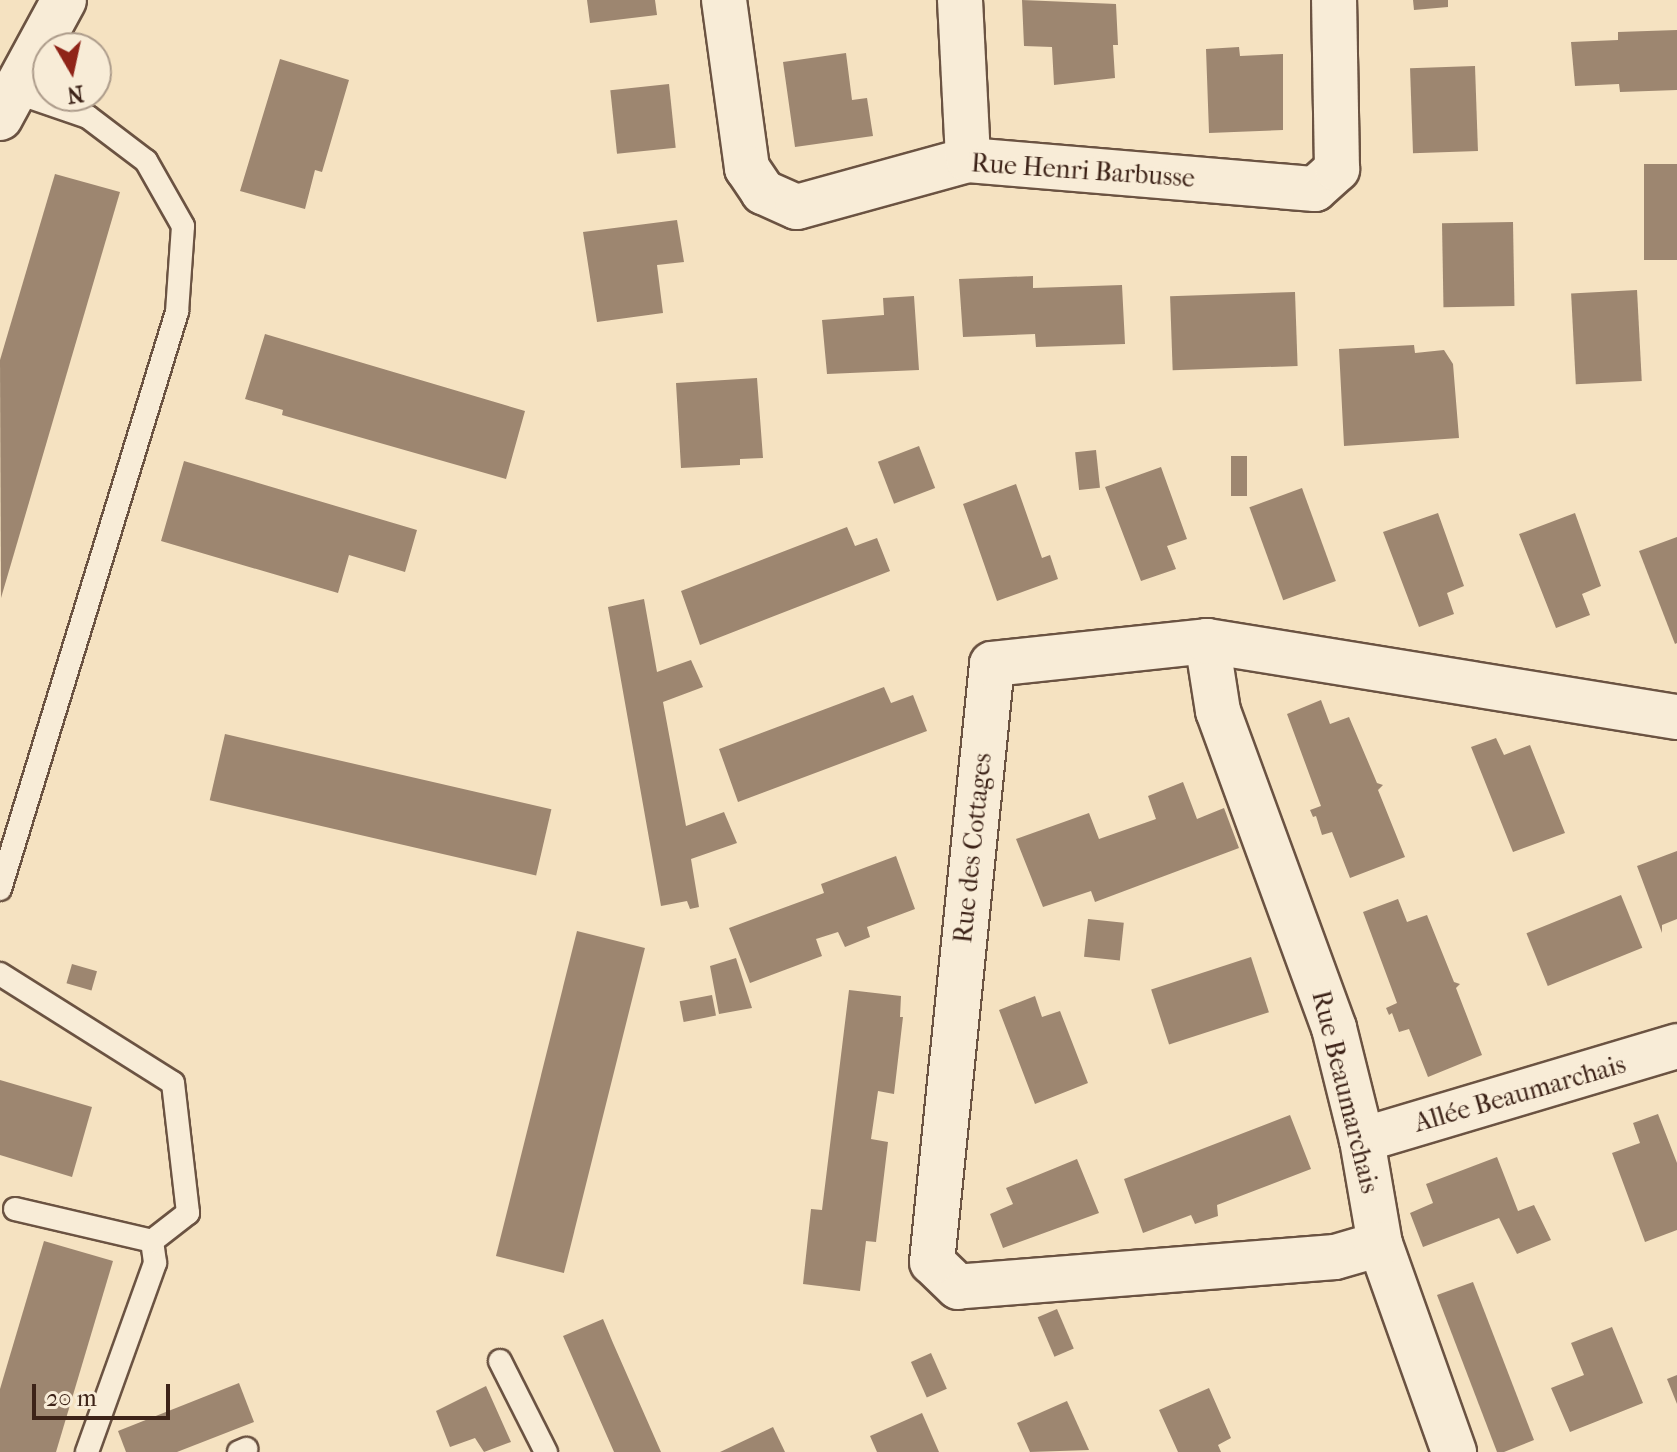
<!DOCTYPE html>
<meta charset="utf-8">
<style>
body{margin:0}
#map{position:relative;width:1677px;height:1452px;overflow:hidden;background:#f5e2c1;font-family:"IM FELL French Canon",serif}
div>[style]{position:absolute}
.building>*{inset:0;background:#9d8670;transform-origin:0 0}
.roads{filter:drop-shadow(2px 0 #6b5342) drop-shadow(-2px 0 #6b5342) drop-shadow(0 2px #6b5342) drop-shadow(0 -2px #6b5342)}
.lane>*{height:22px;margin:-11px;padding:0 11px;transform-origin:11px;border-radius:11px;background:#f8ecd7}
.street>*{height:44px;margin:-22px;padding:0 22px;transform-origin:22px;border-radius:22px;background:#f8ecd7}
span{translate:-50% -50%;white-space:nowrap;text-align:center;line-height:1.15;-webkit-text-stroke:6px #f8ecd7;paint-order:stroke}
.street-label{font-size:26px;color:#3d2318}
.north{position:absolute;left:32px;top:32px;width:80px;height:80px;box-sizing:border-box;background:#f8ecd7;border:2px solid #ad9c8b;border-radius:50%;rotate:171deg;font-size:22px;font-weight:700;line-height:32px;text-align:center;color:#3d2318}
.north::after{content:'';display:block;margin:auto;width:28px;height:36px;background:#8f2418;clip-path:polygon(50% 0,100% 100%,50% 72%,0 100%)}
.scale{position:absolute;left:32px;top:1384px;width:138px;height:36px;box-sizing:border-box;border:4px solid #3d2318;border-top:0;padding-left:10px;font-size:24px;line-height:28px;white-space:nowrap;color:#3d2318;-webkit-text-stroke:6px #f8ecd7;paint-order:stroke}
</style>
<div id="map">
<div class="building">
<i style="clip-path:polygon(587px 0,655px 0,657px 15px,590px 23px)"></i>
<i style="clip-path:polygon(1022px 0,1116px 4px,1118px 45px,1113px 45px,1115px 78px,1054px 85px,1052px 47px,1024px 46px)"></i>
<i style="clip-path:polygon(1413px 0,1448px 0,1448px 7px,1414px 10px)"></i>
<i style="clip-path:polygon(1677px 30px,1677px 90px,1620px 92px,1619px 84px,1575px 86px,1571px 42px,1618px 40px,1618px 32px)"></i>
<i style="clip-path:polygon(1239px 47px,1240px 56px,1283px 54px,1283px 130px,1209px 133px,1206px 49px)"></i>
<i style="clip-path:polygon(846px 53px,852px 100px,867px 98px,873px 136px,795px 147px,783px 62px)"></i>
<i style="clip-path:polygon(280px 59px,349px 80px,322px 172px,315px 170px,305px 209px,240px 191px)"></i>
<i style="left:1475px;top:66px;width:85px;height:65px;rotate:88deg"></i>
<i style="left:669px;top:84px;width:64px;height:59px;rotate:84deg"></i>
<i style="left:1644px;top:164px;width:33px;height:96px"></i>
<i style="clip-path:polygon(55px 174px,120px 192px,1px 598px,0 360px)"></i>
<i style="clip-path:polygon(677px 220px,684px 262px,657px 265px,663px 313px,597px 322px,583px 232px)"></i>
<i style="left:1513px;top:222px;width:84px;height:71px;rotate:89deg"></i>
<i style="clip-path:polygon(1033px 276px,1033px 288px,1122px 285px,1125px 344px,1036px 347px,1035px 334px,963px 337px,959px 279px)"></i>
<i style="left:1637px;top:290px;width:91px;height:66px;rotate:87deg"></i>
<i style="left:1295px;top:292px;width:74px;height:125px;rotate:88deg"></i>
<i style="clip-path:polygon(914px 296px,919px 370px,827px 374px,822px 320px,884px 315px,883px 298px)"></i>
<i style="clip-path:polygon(265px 334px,525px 411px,506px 479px,282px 415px,283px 410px,245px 399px)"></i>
<i style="clip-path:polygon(1414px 345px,1415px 353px,1444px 350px,1453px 364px,1459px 438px,1344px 446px,1339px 349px)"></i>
<i style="clip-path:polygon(757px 378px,763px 458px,740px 459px,740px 465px,681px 468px,676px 383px)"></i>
<i style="left:919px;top:446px;width:45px;height:44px;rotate:69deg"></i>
<i style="left:1096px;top:450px;width:38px;height:21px;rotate:84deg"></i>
<i style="left:1231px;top:456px;width:16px;height:40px"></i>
<i style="clip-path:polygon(184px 461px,417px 530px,405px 572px,349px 555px,338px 593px,161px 541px)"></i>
<i style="clip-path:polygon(1161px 467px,1187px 539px,1167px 546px,1176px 569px,1141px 581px,1105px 487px)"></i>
<i style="clip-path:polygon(1016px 484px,1042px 558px,1050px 555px,1058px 579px,997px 601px,963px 504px)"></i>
<i style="left:1302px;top:488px;width:99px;height:56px;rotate:70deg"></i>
<i style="clip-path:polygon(1438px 513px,1464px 586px,1447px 593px,1454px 614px,1419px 627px,1383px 532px)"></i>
<i style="clip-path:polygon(1575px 513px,1601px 586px,1582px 594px,1590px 615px,1556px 628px,1519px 534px)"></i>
<i style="clip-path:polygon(847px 527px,855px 546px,877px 538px,890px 571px,700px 645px,681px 591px)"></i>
<i style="clip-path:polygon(1677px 537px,1677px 643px,1675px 644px,1639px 551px)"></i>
<i style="clip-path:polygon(644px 599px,657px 672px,691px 660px,703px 687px,663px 702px,686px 826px,724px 812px,737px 843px,691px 859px,699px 907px,690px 909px,687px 901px,661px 906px,608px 607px)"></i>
<i style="clip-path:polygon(884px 687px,891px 703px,913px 695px,927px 731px,738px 802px,719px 749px)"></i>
<i style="clip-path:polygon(1321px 700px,1330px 724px,1349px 717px,1377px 783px,1383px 785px,1378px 790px,1405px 857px,1350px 878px,1332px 832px,1322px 835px,1316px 816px,1313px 817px,1310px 810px,1321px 806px,1287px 714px)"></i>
<i style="left:225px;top:734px;width:335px;height:68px;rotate:13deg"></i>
<i style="clip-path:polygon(1496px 738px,1504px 755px,1530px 745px,1565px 833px,1513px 852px,1471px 747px)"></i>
<i style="clip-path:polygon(1183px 782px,1197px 819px,1224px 808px,1239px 848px,1095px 902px,1091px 891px,1043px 907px,1016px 839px,1089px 813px,1099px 839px,1156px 819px,1148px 796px)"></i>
<i style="clip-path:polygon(1677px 851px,1677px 919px,1662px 925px,1662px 933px,1637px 866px)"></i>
<i style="clip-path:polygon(896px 856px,915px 909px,867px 927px,870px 937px,845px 947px,838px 932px,816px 939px,822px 956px,750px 983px,729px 928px,824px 893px,821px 884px)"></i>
<i style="left:1621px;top:895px;width:57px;height:102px;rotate:68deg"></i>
<i style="clip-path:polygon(1398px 899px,1407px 922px,1427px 915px,1454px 982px,1460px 984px,1456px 988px,1482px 1055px,1428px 1077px,1409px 1029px,1399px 1032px,1392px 1013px,1389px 1015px,1386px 1008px,1397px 1003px,1363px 912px)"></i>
<i style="left:1088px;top:919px;width:36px;height:38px;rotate:6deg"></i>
<i style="left:577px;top:931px;width:70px;height:335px;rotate:14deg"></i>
<i style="left:1251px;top:957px;width:58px;height:105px;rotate:72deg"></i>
<i style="clip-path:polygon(736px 958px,752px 1008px,719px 1014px,710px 966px)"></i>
<i style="left:72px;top:964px;width:26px;height:20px;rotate:16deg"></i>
<i style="clip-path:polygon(849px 990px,901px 996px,900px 1017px,903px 1017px,894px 1094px,878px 1091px,871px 1139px,888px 1142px,876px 1242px,866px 1241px,860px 1291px,803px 1284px,811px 1209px,822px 1210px)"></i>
<i style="left:712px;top:995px;width:21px;height:33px;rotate:79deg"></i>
<i style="clip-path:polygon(1035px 996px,1042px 1017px,1060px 1011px,1088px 1083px,1035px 1104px,999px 1010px)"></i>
<i style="clip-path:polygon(0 1080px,92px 1107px,72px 1177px,0 1155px)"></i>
<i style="clip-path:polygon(1658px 1114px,1677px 1163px,1677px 1230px,1645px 1242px,1612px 1153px,1640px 1143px,1633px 1123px)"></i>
<i style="clip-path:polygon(1290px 1115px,1311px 1169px,1217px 1205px,1218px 1216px,1195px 1224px,1191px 1215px,1143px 1233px,1124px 1179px)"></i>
<i style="clip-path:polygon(1497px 1157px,1518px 1211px,1534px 1205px,1551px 1240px,1517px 1254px,1499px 1218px,1423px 1247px,1410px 1213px,1433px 1203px,1426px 1184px)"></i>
<i style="clip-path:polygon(1077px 1159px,1099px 1213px,1003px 1248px,990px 1214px,1013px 1204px,1006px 1188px)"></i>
<i style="clip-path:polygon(44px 1241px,113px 1261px,56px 1452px,0 1452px,0 1389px)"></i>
<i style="clip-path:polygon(1473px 1282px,1534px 1440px,1504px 1452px,1497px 1452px,1437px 1295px)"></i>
<i style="left:1057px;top:1309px;width:43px;height:21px;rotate:67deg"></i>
<i style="clip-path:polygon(603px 1319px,613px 1343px,661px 1452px,614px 1452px,563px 1336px)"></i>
<i style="clip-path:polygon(1612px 1327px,1643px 1403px,1570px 1432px,1551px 1388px,1584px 1375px,1571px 1343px)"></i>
<i style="left:931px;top:1353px;width:39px;height:22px;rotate:66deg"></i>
<i style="clip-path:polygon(1677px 1375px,1677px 1404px,1667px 1379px)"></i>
<i style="clip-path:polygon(239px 1383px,254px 1422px,177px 1452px,126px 1452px,118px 1431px)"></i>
<i style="clip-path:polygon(486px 1386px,511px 1442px,484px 1452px,475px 1438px,450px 1447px,436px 1411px)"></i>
<i style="clip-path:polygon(1209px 1388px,1231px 1438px,1218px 1445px,1221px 1452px,1178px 1452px,1159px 1410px)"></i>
<i style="clip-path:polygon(1067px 1401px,1089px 1450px,1030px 1452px,1017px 1423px)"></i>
<i style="clip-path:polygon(922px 1413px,939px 1452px,877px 1452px,870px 1436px)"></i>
<i style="clip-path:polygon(773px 1427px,785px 1452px,720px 1452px)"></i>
</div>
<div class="roads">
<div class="lane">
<i style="left:0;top:889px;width:604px;rotate:-72.95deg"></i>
<i style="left:177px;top:312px;width:86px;rotate:-86deg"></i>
<i style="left:183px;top:226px;width:75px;rotate:-119.6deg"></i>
<i style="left:146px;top:161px;width:73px;rotate:-142.8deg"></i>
<i style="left:88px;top:117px;width:77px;rotate:-161.1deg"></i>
<i style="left:0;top:974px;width:204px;rotate:32.2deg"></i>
<i style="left:173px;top:1083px;width:131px;rotate:83.4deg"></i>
<i style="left:188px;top:1213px;width:46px;rotate:142.1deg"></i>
<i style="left:15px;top:1209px;width:141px;rotate:13.1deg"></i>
<i style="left:152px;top:1241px;width:22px;rotate:82deg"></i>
<i style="left:155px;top:1263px;width:201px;rotate:109.8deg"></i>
<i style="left:500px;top:1361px;width:102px;rotate:63.2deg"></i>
<i style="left:239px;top:1452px;width:8px;rotate:-23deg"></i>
</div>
<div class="street">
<i style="left:724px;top:0;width:170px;rotate:82.2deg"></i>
<i style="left:747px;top:168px;width:29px;rotate:56deg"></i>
<i style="left:763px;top:192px;width:37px;rotate:24deg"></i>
<i style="left:797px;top:207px;width:177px;rotate:-15.4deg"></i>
<i style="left:968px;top:160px;width:348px;rotate:4.8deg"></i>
<i style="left:1315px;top:189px;width:30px;rotate:-42deg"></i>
<i style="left:1337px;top:169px;width:169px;rotate:-91deg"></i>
<i style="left:960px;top:0;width:160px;rotate:87.1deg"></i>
<i style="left:0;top:118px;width:134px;rotate:-61.5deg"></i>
<i style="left:1207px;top:641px;width:71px;rotate:81.1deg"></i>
<i style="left:1218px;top:711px;width:338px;rotate:69.9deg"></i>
<i style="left:1334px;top:1028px;width:115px;rotate:76deg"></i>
<i style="left:1362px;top:1140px;width:106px;rotate:80.2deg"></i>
<i style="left:1380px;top:1244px;width:221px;rotate:70.4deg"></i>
<i style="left:1362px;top:1140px;width:329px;rotate:-16.6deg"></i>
<i style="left:1380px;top:1244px;width:47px;rotate:163.9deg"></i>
<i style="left:1335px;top:1257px;width:378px;rotate:175.5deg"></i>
<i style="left:958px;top:1287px;width:36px;rotate:-136deg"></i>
<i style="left:932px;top:1262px;width:601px;rotate:-84.27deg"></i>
<i style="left:992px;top:664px;width:216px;rotate:-6.1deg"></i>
<i style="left:1207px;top:641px;width:476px;rotate:9.2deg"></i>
</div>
</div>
<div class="street-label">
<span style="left:1083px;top:171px;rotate:4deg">Rue Henri Barbusse</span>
<span style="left:973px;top:848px;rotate:-84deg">Rue des Cottages</span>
<span style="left:1345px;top:1092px;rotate:76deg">Rue Beaumarchais</span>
<span style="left:1520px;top:1094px;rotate:-16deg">Allée Beaumarchais</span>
</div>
<div class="north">N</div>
<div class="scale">20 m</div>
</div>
